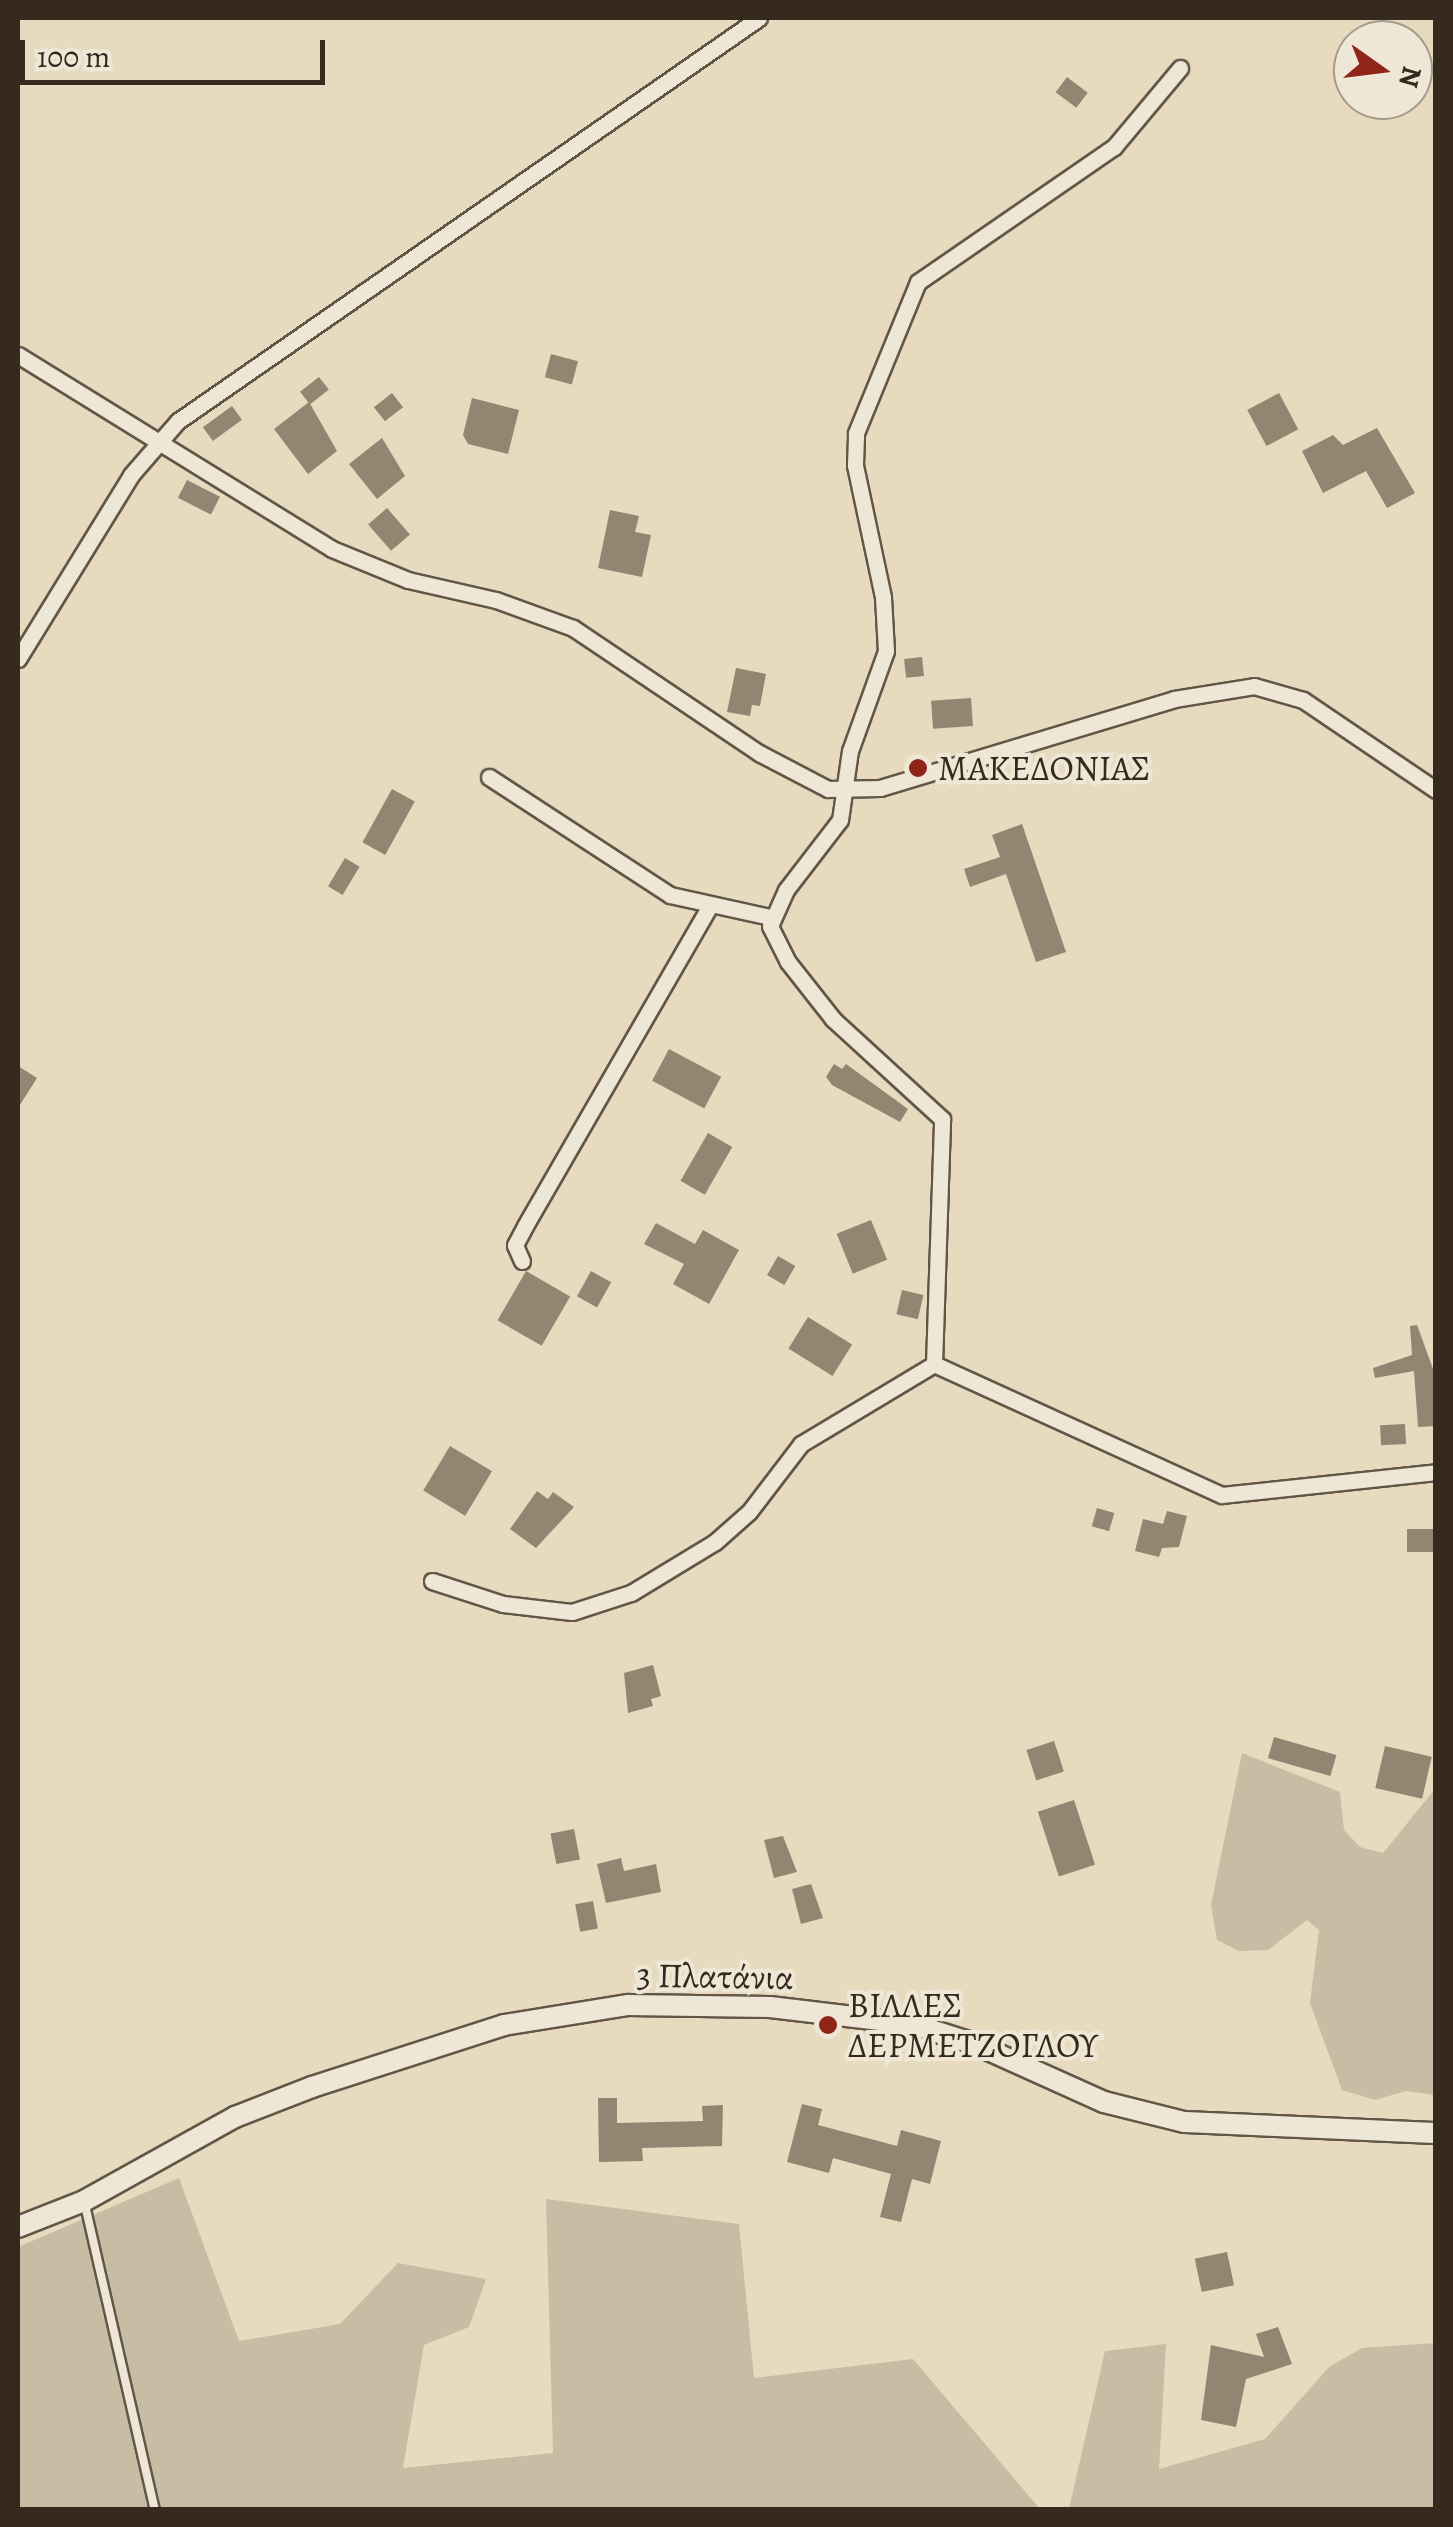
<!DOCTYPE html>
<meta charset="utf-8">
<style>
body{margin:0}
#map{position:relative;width:1453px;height:2527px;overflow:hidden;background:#e7dabf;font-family:Alegreya,serif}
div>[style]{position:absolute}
.green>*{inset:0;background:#c9bca4}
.building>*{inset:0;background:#928672;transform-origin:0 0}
.roads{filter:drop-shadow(2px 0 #625647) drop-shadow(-2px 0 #625647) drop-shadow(0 2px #625647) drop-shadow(0 -2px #625647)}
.service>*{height:8px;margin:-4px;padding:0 4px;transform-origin:4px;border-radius:4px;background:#efe7d5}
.minor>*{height:15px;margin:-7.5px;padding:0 7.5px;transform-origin:7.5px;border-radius:7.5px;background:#efe7d5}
.tertiary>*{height:20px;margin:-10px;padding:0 10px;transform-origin:10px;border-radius:10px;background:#efe7d5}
.dots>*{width:28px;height:28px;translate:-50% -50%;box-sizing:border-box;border:5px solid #efe7d5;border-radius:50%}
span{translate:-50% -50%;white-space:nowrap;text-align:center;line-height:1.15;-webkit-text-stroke:8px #efe7d5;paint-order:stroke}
.poi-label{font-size:35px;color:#362a1f}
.left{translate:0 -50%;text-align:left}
.street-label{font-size:35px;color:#362a1f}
.frame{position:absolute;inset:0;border:20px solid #362a1f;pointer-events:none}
.north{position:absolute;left:1333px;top:20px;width:100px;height:100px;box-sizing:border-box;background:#efe7d5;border:2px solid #a59b8c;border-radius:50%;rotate:104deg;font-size:28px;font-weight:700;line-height:40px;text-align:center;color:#362a1f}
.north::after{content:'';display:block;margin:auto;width:35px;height:45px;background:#8f2418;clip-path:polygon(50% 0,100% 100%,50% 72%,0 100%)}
.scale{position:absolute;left:20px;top:40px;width:305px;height:45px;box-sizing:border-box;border:5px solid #362a1f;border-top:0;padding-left:12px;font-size:30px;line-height:35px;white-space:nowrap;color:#362a1f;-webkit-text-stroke:8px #efe7d5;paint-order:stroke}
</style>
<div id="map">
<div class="green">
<i style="clip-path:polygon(1242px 1753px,1340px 1792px,1344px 1830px,1360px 1847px,1383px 1853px,1435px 1789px,1435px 2095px,1406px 2091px,1375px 2100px,1342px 2090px,1310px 2003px,1319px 1930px,1307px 1920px,1268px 1950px,1239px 1951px,1217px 1940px,1211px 1905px)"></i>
<i style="clip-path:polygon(179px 2178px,239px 2341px,340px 2324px,398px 2263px,486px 2279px,469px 2327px,424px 2345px,403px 2468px,553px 2453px,546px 2199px,739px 2224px,754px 2378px,913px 2359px,1040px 2509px,18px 2510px,18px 2247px)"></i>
<i style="clip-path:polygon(1435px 2343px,1435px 2509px,1069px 2509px,1105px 2351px,1166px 2344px,1159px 2469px,1265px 2439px,1329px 2367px,1362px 2348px)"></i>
</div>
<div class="building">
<i style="left:1067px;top:77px;width:26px;height:19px;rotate:37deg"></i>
<i style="left:551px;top:354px;width:28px;height:24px;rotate:15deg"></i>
<i style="left:319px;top:377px;width:16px;height:24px;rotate:52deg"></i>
<i style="left:392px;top:393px;width:18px;height:23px;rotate:52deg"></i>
<i style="left:1279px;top:393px;width:41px;height:36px;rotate:62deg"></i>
<i style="clip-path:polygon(472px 398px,519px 410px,508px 454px,468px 444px,463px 435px)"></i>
<i style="clip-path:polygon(309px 402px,337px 451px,308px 474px,274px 429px)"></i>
<i style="left:232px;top:406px;width:17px;height:36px;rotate:54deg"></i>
<i style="clip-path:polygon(1377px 428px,1415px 493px,1387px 508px,1366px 471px,1323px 493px,1302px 451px,1333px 435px,1343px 445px)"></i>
<i style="clip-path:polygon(382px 438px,405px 476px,377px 499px,349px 464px)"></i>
<i style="left:187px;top:480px;width:37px;height:20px;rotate:27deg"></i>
<i style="left:387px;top:508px;width:35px;height:25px;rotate:49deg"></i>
<i style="clip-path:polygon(610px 510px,639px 516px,635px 532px,651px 535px,642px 577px,598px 568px)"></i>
<i style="left:922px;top:657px;width:19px;height:18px;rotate:84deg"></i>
<i style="clip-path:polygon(736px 668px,766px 674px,760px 706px,752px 705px,750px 716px,727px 712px)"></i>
<i style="left:971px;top:698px;width:28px;height:40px;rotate:86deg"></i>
<i style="left:392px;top:789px;width:26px;height:61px;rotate:29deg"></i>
<i style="clip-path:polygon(1022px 824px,1066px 952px,1036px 962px,1006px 874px,970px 887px,964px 869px,1000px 857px,992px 835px)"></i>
<i style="left:345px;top:858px;width:17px;height:33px;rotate:31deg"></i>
<i style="left:669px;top:1049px;width:59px;height:36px;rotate:28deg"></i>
<i style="clip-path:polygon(834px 1064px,842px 1069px,846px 1064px,908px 1109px,900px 1122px,832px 1085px,826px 1077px)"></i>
<i style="clip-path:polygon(18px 1066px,37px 1078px,18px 1108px)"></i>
<i style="left:708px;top:1133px;width:28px;height:55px;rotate:30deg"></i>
<i style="left:871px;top:1220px;width:43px;height:37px;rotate:68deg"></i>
<i style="clip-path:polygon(656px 1223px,695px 1244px,703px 1230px,739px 1250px,709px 1304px,673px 1284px,684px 1264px,644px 1244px)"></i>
<i style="left:778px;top:1256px;width:20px;height:22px;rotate:30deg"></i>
<i style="left:526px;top:1271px;width:51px;height:57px;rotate:30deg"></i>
<i style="left:591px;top:1271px;width:23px;height:29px;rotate:29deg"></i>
<i style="left:902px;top:1290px;width:22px;height:25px;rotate:13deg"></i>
<i style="left:808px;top:1317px;width:52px;height:37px;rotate:32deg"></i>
<i style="clip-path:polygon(1417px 1325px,1436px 1377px,1436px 1426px,1418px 1427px,1414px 1371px,1375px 1378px,1373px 1368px,1412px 1355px,1410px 1326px)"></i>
<i style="left:1405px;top:1424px;width:20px;height:25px;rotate:87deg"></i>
<i style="left:450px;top:1446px;width:49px;height:52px;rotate:31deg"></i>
<i style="clip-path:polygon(537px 1491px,548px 1499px,553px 1492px,574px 1507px,536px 1548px,510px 1529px)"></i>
<i style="left:1097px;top:1508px;width:18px;height:19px;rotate:16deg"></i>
<i style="clip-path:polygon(1167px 1511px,1187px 1516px,1179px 1547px,1162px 1548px,1159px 1557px,1135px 1551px,1143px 1519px,1163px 1524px)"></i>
<i style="left:1436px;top:1529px;width:23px;height:29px;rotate:90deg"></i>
<i style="clip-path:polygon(653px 1665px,661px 1696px,651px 1699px,653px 1706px,628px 1713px,624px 1673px)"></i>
<i style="left:1274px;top:1737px;width:65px;height:22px;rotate:16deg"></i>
<i style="left:1054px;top:1741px;width:32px;height:29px;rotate:72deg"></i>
<i style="left:1385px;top:1746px;width:48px;height:43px;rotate:13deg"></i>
<i style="left:1074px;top:1800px;width:68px;height:38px;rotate:72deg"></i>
<i style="left:574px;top:1829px;width:31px;height:24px;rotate:79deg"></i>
<i style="clip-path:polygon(783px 1836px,797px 1872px,774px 1878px,764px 1840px)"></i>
<i style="clip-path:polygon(621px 1858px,624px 1871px,656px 1864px,661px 1892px,606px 1903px,597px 1864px)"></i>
<i style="clip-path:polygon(811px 1884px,823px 1918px,801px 1924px,792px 1889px)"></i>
<i style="left:593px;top:1901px;width:28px;height:18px;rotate:80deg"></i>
<i style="clip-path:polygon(598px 2098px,617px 2098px,617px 2123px,703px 2121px,702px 2106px,723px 2105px,722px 2146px,642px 2148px,643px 2161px,599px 2162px)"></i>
<i style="clip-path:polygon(802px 2104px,822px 2109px,818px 2125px,897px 2146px,901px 2130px,941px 2141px,930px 2184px,912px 2179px,901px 2222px,880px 2217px,891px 2174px,833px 2158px,829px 2173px,787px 2162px)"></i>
<i style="left:1227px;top:2252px;width:34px;height:33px;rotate:78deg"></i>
<i style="clip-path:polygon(1278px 2327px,1292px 2364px,1246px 2379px,1236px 2427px,1201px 2420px,1211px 2345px,1264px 2357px,1256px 2334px)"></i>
</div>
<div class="roads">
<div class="service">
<i style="left:85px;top:2205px;width:313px;rotate:77.1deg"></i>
</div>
<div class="minor">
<i style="left:18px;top:355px;width:369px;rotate:31.7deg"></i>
<i style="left:332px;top:549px;width:82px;rotate:22.2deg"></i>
<i style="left:408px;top:580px;width:90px;rotate:12.8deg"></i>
<i style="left:496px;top:600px;width:82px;rotate:20deg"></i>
<i style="left:573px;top:628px;width:224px;rotate:33.9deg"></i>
<i style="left:759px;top:753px;width:78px;rotate:27.6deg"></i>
<i style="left:828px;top:789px;width:52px;rotate:-1.1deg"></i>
<i style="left:880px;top:788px;width:307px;rotate:-16.8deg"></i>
<i style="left:1174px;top:699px;width:81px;rotate:-9.2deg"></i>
<i style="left:1254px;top:686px;width:51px;rotate:15.9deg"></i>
<i style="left:1303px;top:700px;width:161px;rotate:34.1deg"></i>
<i style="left:18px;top:659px;width:216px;rotate:-58.4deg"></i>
<i style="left:131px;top:475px;width:72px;rotate:-49deg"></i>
<i style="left:178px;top:421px;width:707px;rotate:-34.75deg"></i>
<i style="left:489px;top:777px;width:216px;rotate:33.1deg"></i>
<i style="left:670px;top:895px;width:102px;rotate:12.4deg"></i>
<i style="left:522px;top:1261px;width:17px;rotate:-114deg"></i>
<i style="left:515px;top:1245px;width:21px;rotate:-62deg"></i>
<i style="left:525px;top:1226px;width:368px;rotate:-60deg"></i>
<i style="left:934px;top:1364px;width:316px;rotate:24.5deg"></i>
<i style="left:1222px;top:1495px;width:215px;rotate:-6.1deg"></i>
<i style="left:432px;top:1581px;width:75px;rotate:17.9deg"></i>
<i style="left:503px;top:1604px;width:69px;rotate:6.6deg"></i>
<i style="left:572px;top:1612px;width:62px;rotate:-17.9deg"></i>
<i style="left:631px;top:1593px;width:98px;rotate:-31.3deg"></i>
<i style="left:715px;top:1542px;width:45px;rotate:-41.4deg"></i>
<i style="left:749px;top:1512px;width:86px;rotate:-52.6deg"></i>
<i style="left:801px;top:1444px;width:155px;rotate:-31deg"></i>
<i style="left:934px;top:1364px;width:245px;rotate:-88.1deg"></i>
<i style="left:942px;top:1119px;width:148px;rotate:-137.5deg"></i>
<i style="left:833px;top:1019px;width:73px;rotate:-128.3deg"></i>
<i style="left:788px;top:962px;width:40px;rotate:-116.6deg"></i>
<i style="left:770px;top:926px;width:39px;rotate:-66deg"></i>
<i style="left:786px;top:890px;width:88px;rotate:-52.4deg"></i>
<i style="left:840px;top:820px;width:70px;rotate:-81.8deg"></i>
<i style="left:850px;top:751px;width:106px;rotate:-70.2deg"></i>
<i style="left:886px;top:651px;width:54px;rotate:-93.2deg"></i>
<i style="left:883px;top:597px;width:135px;rotate:-102deg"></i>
<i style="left:855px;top:465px;width:32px;rotate:-88deg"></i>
<i style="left:856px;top:433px;width:163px;rotate:-67.7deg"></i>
<i style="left:918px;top:282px;width:238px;rotate:-34.6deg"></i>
<i style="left:1114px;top:147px;width:103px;rotate:-50.1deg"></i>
</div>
<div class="tertiary">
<i style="left:18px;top:2227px;width:71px;rotate:-21.5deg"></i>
<i style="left:84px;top:2201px;width:173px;rotate:-29.1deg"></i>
<i style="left:235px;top:2117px;width:83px;rotate:-21.3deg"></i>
<i style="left:312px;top:2087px;width:202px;rotate:-17.9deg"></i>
<i style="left:504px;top:2025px;width:126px;rotate:-9.2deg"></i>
<i style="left:628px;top:2005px;width:142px;rotate:0.8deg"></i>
<i style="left:770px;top:2007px;width:143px;rotate:6.8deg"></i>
<i style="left:912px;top:2024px;width:66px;rotate:17.6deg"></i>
<i style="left:975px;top:2044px;width:141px;rotate:24.2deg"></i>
<i style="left:1104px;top:2102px;width:82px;rotate:14deg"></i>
<i style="left:1184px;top:2122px;width:252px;rotate:2.5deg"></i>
</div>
</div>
<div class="dots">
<i style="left:918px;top:768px;background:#8f2418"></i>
<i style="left:828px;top:2025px;background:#8f2418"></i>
</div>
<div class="poi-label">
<span class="left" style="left:938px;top:768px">ΜΑΚΕΔΟΝΙΑΣ</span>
<span class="left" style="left:848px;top:2025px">ΒΙΛΛΕΣ<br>ΔΕΡΜΕΤΖΟΓΛΟΥ</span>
</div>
<div class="street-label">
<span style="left:715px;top:1976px;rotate:1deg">3 Πλατάνια</span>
</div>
<div class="frame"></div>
<div class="north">N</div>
<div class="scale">100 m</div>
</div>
